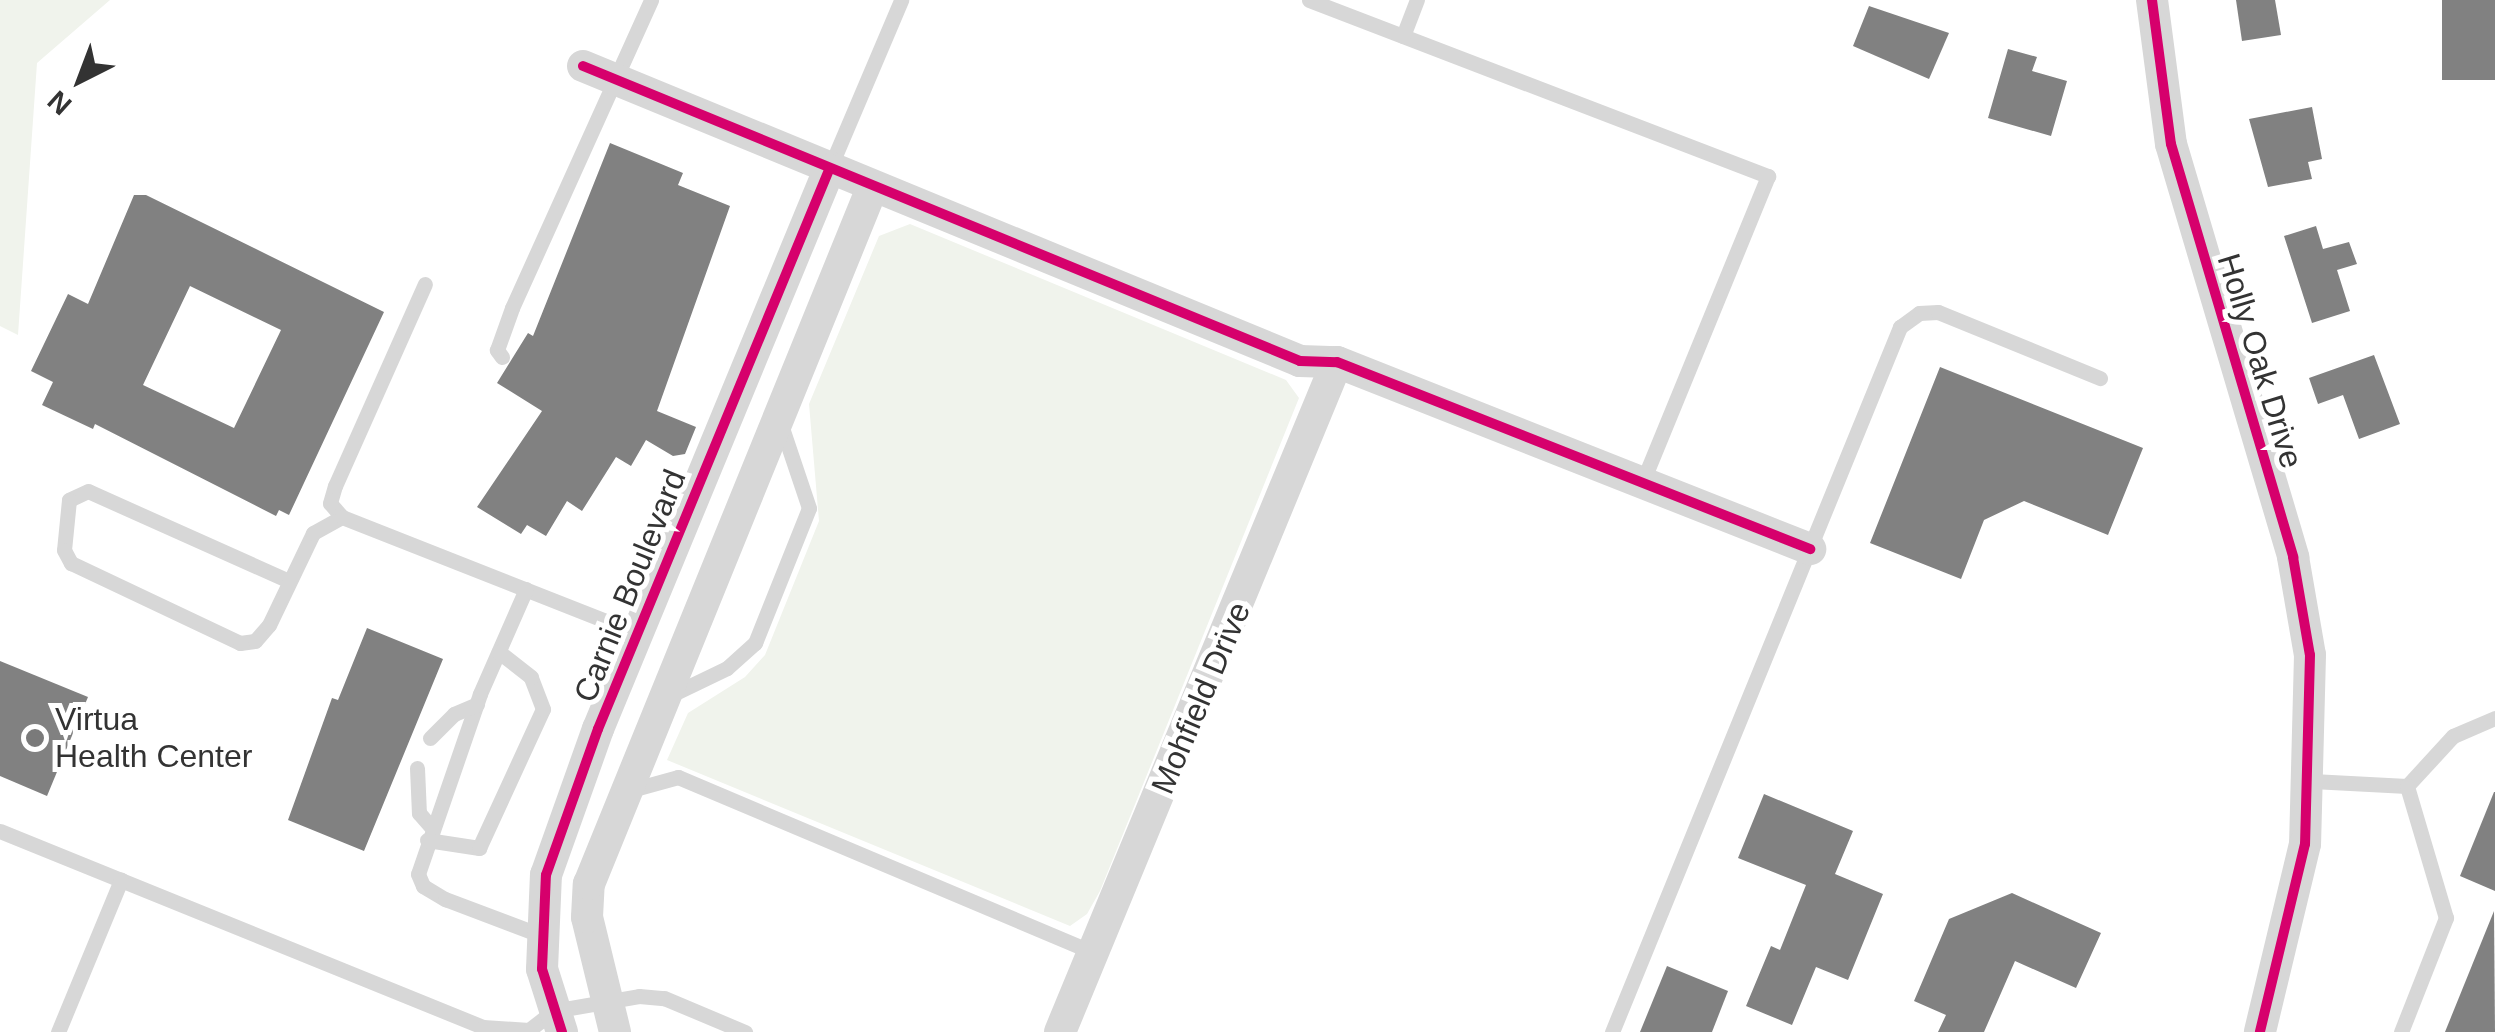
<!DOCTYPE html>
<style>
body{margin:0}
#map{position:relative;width:2495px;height:1032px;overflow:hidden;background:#fff;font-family:Helvetica,sans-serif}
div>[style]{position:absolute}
.green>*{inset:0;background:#f0f3ec}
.building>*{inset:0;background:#818181;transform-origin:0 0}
.lane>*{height:15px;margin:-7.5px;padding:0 7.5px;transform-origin:7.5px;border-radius:7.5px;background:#d7d7d7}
.street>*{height:32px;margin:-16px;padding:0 16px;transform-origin:16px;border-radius:16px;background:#d7d7d7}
.cycleway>*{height:10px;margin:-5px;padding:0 5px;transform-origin:5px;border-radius:5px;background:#d6006c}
.dots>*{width:28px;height:28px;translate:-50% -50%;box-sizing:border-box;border:5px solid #fff;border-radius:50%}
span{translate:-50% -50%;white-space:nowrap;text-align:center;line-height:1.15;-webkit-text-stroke:10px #fff;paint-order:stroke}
.street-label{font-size:32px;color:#333}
.poi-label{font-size:32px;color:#333}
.left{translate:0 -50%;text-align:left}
.north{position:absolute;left:30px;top:30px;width:100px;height:100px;-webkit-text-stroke:8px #fff;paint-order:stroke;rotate:222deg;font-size:28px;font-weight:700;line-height:40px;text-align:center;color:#333}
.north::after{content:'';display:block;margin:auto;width:35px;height:45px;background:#333;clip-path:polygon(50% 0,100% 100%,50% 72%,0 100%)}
</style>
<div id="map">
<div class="green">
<i style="clip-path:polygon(0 0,110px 0,37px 63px,18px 335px,0 326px)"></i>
<i style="clip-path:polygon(910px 224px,1286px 380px,1299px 398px,1100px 891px,1087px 914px,1070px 926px,667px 760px,688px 713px,745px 677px,765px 655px,819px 521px,809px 404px,879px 236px)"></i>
</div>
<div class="building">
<i style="clip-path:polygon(2236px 0,2275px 0,2281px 35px,2242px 41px)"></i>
<i style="left:2442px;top:0;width:53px;height:80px"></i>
<i style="clip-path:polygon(1869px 6px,1949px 33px,1929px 79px,1853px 46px)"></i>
<i style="clip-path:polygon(2008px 49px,2037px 57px,2032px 71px,2067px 81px,2051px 136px,1988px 118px)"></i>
<i style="clip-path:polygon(2312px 107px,2322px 159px,2308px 162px,2312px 179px,2268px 187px,2249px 119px)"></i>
<i style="clip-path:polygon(610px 143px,683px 173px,678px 185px,730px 206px,657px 411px,696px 427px,685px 454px,673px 456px,646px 440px,631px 466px,616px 457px,582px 511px,567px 501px,546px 536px,527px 525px,521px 534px,477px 507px,542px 411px,497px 383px,528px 333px,533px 336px)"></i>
<i style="clip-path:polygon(evenodd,134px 195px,146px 195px,384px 312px,289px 515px,279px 510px,276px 516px,95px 424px,93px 429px,42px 405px,53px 382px,31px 371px,68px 294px,88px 304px,134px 195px,190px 286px,281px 330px,234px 428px,143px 385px,190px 286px)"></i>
<i style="clip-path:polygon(2316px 226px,2323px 249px,2349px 242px,2357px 264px,2337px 270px,2350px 311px,2312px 323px,2284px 236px)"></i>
<i style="clip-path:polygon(2374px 355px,2400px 424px,2359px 439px,2343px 395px,2318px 404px,2309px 378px)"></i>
<i style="clip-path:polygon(1940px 367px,2143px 448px,2108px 535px,2024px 501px,1984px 520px,1961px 579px,1870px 543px)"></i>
<i style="clip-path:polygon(367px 628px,443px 659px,364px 851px,288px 820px,332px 698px,338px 700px)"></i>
<i style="clip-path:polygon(0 661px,88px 697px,47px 796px,0 776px)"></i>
<i style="clip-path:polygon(2494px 792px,2495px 792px,2495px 891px,2460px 876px)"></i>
<i style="clip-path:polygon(1764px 794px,1853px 831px,1835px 874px,1883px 894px,1848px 980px,1816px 967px,1792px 1025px,1746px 1006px,1771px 946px,1780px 950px,1806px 885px,1738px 858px)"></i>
<i style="clip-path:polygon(2012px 893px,2101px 933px,2076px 988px,2015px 961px,1984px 1032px,1938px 1032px,1946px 1015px,1914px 1001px,1949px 919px)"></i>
<i style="clip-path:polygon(2494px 911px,2495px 1032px,2445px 1032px)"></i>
<i style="clip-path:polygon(1667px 966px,1728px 991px,1712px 1032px,1640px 1032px)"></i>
</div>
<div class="lane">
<i style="left:1309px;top:0;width:492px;rotate:21deg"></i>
<i style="left:1768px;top:176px;width:332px;rotate:112.3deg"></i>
<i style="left:1403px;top:36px;width:39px;rotate:-69deg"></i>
<i style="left:829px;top:170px;width:185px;rotate:-67deg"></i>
<i style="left:502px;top:357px;width:9px;rotate:-126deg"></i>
<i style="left:497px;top:350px;width:45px;rotate:-70.3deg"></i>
<i style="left:512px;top:308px;width:338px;rotate:-65.7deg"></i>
<i style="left:342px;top:517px;width:18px;rotate:-131deg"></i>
<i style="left:330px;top:503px;width:18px;rotate:-74deg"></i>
<i style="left:335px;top:486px;width:221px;rotate:-66deg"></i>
<i style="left:289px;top:581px;width:220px;rotate:-155.9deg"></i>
<i style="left:88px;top:491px;width:21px;rotate:155deg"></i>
<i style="left:69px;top:500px;width:50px;rotate:95.7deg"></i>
<i style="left:64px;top:550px;width:15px;rotate:62deg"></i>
<i style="left:71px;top:563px;width:187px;rotate:25.3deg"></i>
<i style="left:240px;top:643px;width:15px;rotate:-8deg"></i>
<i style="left:255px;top:641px;width:21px;rotate:-49deg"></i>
<i style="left:269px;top:625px;width:102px;rotate:-64.4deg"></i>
<i style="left:313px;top:533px;width:33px;rotate:-29deg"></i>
<i style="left:342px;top:517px;width:317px;rotate:21.5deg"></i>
<i style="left:526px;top:589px;width:115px;rotate:113.7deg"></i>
<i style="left:480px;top:694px;width:190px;rotate:109deg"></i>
<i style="left:418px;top:874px;width:13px;rotate:67deg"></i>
<i style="left:423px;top:886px;width:26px;rotate:31deg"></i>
<i style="left:445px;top:899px;width:105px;rotate:20.7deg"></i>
<i style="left:669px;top:696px;width:64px;rotate:-25.8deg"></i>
<i style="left:727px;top:668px;width:38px;rotate:-42deg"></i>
<i style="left:755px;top:643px;width:145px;rotate:-68.2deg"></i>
<i style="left:809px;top:508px;width:94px;rotate:-108.6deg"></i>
<i style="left:430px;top:738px;width:34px;rotate:-45deg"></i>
<i style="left:454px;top:714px;width:25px;rotate:-23deg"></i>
<i style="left:417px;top:768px;width:45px;rotate:87.5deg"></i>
<i style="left:419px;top:813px;width:18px;rotate:49deg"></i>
<i style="left:2312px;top:781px;width:95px;rotate:3deg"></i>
<i style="left:2407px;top:786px;width:68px;rotate:-47.4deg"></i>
<i style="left:2453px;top:736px;width:46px;rotate:-23.2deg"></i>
<i style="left:631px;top:790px;width:49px;rotate:-15.5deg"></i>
<i style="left:678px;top:777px;width:452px;rotate:22.9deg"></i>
<i style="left:0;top:831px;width:521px;rotate:22.09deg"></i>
<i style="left:483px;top:1027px;width:46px;rotate:3.7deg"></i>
<i style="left:529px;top:1030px;width:31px;rotate:-38deg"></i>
<i style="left:553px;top:1011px;width:87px;rotate:-9.9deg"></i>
<i style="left:639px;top:996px;width:25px;rotate:5deg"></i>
<i style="left:664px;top:998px;width:88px;rotate:22.8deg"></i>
<i style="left:427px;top:840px;width:53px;rotate:8.7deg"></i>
<i style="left:479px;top:848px;width:153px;rotate:-65.3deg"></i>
<i style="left:543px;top:709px;width:34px;rotate:-111deg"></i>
<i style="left:531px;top:677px;width:41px;rotate:-142deg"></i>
<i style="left:58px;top:1032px;width:165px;rotate:-67.5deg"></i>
<i style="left:1612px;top:1032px;width:762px;rotate:-67.78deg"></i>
<i style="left:1900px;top:327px;width:24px;rotate:-36deg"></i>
<i style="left:1919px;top:313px;width:19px;rotate:-3deg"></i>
<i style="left:1938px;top:312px;width:175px;rotate:22.2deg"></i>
<i style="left:2401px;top:1032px;width:123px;rotate:-68.5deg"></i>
<i style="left:2446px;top:918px;width:138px;rotate:-106.5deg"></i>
</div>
<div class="street">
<i style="left:2152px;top:0;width:145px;rotate:82.5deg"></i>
<i style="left:2171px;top:144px;width:431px;rotate:73.5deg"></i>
<i style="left:2293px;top:557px;width:99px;rotate:80.2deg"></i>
<i style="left:2310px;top:655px;width:189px;rotate:91.5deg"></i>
<i style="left:2305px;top:844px;width:193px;rotate:103.5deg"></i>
<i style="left:583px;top:66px;width:775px;rotate:22.36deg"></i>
<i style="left:1300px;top:361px;width:37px;rotate:2deg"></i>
<i style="left:1337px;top:362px;width:509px;rotate:21.57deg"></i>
<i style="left:562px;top:1032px;width:66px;rotate:-107.6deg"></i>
<i style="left:542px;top:969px;width:94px;rotate:-87.6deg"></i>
<i style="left:546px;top:875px;width:155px;rotate:-70.4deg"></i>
<i style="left:598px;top:729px;width:605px;rotate:-67.55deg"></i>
<i style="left:615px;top:1032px;width:118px;rotate:-103.7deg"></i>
<i style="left:587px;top:917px;width:33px;rotate:-87deg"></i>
<i style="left:589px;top:884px;width:751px;rotate:-67.87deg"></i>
<i style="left:1060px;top:1032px;width:725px;rotate:-67.54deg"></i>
</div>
<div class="cycleway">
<i style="left:2152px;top:0;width:145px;rotate:82.5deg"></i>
<i style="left:2171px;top:144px;width:431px;rotate:73.5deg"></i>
<i style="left:2293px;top:557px;width:99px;rotate:80.2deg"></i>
<i style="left:2310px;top:655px;width:189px;rotate:91.5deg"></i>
<i style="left:2305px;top:844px;width:193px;rotate:103.5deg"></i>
<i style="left:583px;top:66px;width:775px;rotate:22.36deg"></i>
<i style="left:1300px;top:361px;width:37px;rotate:2deg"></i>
<i style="left:1337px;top:362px;width:509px;rotate:21.57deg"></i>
<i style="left:562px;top:1032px;width:66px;rotate:-107.6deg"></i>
<i style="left:542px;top:969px;width:94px;rotate:-87.6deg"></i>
<i style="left:546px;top:875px;width:155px;rotate:-70.4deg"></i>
<i style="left:598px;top:729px;width:605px;rotate:-67.55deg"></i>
</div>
<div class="dots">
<i style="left:35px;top:738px;background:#7a7a7a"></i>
</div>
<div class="street-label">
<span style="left:2260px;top:361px;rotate:73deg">Holly Oak Drive</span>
<span style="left:630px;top:586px;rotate:-68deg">Carnie Boulevard</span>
<span style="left:1201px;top:698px;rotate:-67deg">Mohfield Drive</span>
</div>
<div class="poi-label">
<span class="left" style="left:55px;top:738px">Virtua<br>Health Center</span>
</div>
<div class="north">N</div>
</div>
